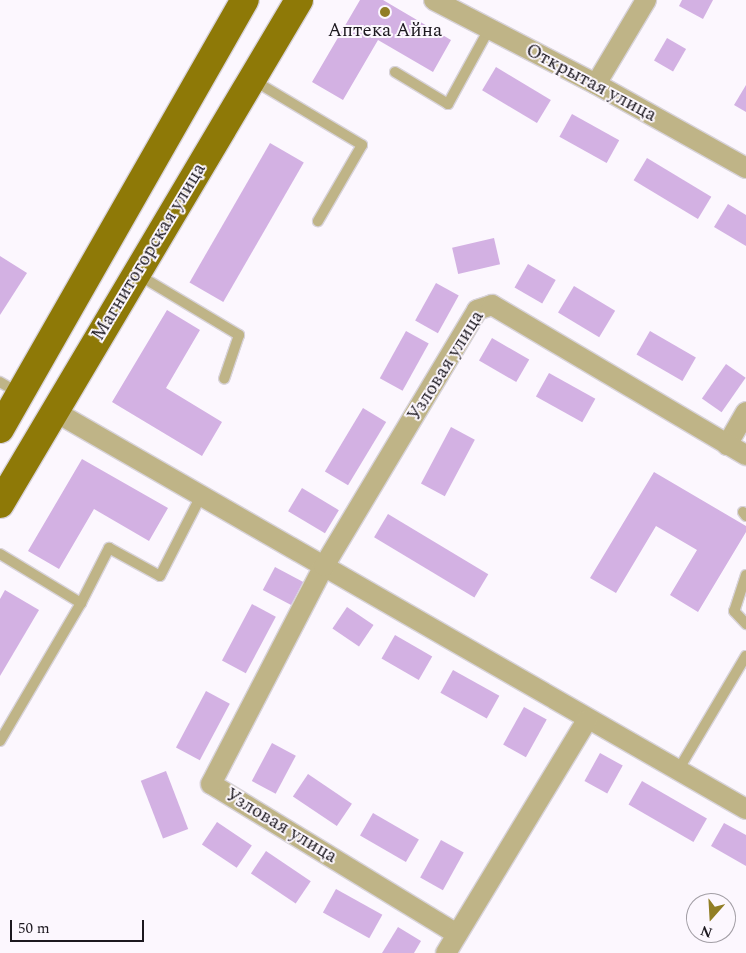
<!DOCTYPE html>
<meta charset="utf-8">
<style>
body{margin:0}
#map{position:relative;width:746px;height:953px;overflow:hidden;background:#fcf7fe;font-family:Spectral,serif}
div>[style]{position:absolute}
.building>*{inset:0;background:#d3b1e3;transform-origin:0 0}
.roads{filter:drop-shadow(1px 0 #d8d3da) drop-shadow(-1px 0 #d8d3da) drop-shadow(0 1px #d8d3da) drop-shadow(0 -1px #d8d3da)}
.service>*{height:10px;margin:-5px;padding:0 5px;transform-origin:5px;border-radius:5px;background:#bfb487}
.minor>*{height:20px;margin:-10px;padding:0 10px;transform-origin:10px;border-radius:10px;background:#bfb487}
.primary>*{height:28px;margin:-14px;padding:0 14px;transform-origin:14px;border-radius:14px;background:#8e7907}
.dots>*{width:14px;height:14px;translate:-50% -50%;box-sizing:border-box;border:2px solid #fcf7fe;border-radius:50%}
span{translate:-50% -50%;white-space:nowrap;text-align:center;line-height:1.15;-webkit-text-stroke:4px #fcf7fe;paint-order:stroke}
.poi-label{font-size:19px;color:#1c181f}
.street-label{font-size:19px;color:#1c181f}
.north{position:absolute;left:686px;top:893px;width:50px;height:50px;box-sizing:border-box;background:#fcf7fe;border:1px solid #a29ea5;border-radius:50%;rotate:199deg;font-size:14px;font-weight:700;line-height:20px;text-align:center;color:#1c181f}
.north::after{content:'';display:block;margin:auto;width:18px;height:22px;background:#917e25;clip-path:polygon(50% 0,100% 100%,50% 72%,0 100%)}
.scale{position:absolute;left:10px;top:920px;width:134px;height:22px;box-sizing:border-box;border:2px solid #1c181f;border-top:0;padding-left:6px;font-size:15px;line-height:18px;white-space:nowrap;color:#1c181f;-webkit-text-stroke:4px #fcf7fe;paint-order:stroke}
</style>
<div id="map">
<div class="building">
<i style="clip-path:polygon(360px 0,383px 0,451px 40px,433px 72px,378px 40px,343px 100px,312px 82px)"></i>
<i style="clip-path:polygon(682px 0,713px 0,703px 19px,679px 6px)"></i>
<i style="left:667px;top:38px;width:22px;height:26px;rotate:30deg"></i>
<i style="left:496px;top:67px;width:64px;height:27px;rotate:31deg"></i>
<i style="clip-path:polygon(746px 85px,746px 112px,734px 105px)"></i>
<i style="left:572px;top:114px;width:54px;height:26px;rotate:29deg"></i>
<i style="left:270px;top:143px;width:39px;height:161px;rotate:30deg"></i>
<i style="left:647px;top:158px;width:75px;height:26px;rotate:31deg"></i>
<i style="clip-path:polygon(728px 204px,746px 215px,746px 246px,714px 227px)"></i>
<i style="left:494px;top:238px;width:27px;height:43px;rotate:77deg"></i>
<i style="clip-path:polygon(0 256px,27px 273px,0 315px)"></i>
<i style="left:528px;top:264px;width:32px;height:27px;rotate:30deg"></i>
<i style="left:436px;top:283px;width:26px;height:43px;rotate:29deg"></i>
<i style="left:574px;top:286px;width:48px;height:31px;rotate:31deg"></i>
<i style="clip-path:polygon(167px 310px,200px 330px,166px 388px,222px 422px,202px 456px,112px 402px)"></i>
<i style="left:406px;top:331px;width:26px;height:54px;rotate:29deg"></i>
<i style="left:650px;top:331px;width:53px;height:27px;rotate:30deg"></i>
<i style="left:492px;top:338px;width:43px;height:26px;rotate:30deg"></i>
<i style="left:726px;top:364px;width:24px;height:42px;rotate:35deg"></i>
<i style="left:549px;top:373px;width:53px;height:27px;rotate:29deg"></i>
<i style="left:363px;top:408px;width:27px;height:74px;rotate:31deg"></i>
<i style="left:451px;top:427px;width:27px;height:64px;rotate:28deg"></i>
<i style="clip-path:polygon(82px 459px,168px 508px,149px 541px,94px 509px,59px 569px,28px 551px)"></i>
<i style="clip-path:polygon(654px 472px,746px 526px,746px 532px,698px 612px,670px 595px,697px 550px,656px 526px,616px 593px,590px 578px)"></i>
<i style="left:302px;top:488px;width:43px;height:27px;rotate:31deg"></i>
<i style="left:388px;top:514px;width:117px;height:27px;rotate:31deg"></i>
<i style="left:275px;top:567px;width:32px;height:26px;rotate:28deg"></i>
<i style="clip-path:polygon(5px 590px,39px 610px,0 676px,0 599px)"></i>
<i style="left:252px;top:604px;width:27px;height:64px;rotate:28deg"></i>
<i style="left:347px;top:607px;width:32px;height:26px;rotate:34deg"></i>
<i style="left:395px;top:635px;width:43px;height:27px;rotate:30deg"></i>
<i style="left:453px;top:670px;width:53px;height:26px;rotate:29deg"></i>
<i style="left:206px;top:691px;width:27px;height:64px;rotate:28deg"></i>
<i style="left:524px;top:707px;width:26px;height:43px;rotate:29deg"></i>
<i style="left:272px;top:743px;width:27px;height:43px;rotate:28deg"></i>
<i style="left:600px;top:753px;width:26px;height:32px;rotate:29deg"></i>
<i style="left:166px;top:771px;width:62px;height:27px;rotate:69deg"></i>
<i style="left:308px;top:774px;width:53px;height:27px;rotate:34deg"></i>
<i style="left:642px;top:781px;width:75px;height:27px;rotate:30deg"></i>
<i style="left:373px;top:813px;width:53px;height:26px;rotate:30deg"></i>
<i style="left:217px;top:822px;width:42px;height:27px;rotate:34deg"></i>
<i style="clip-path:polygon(724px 823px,746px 835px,746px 866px,711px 846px)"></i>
<i style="left:441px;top:840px;width:26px;height:43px;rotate:29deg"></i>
<i style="left:266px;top:851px;width:54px;height:27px;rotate:34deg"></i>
<i style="left:336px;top:889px;width:53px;height:27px;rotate:29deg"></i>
<i style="clip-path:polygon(398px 927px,421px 941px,414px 953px,382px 953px)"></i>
</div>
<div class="roads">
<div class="service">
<i style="left:395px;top:72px;width:62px;rotate:31.1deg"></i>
<i style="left:448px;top:104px;width:85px;rotate:-61.3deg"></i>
<i style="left:253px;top:80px;width:127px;rotate:30.8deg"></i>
<i style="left:362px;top:145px;width:88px;rotate:120.1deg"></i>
<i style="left:137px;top:274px;width:119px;rotate:30.9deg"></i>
<i style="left:239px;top:335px;width:46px;rotate:108.8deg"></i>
<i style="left:0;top:382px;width:22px;rotate:30deg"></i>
<i style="left:743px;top:512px;width:5px;rotate:53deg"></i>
<i style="left:0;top:554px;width:95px;rotate:31.2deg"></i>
<i style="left:81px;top:603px;width:160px;rotate:120.4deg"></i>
<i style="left:746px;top:575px;width:38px;rotate:108deg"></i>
<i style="left:734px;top:611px;width:18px;rotate:47deg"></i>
<i style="left:81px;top:603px;width:62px;rotate:-63deg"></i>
<i style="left:109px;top:548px;width:58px;rotate:28.8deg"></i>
<i style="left:160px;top:576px;width:90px;rotate:-62.9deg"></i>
<i style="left:677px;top:772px;width:135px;rotate:-59.3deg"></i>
</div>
<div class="minor">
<i style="left:434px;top:0;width:182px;rotate:27.4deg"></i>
<i style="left:596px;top:84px;width:172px;rotate:29.2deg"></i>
<i style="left:596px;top:84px;width:98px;rotate:-59.2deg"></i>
<i style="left:54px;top:411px;width:798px;rotate:29.91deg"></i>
<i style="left:727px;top:445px;width:38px;rotate:-60deg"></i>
<i style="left:457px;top:934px;width:288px;rotate:-148.6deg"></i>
<i style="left:211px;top:784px;width:246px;rotate:-62.6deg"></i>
<i style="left:324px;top:566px;width:298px;rotate:-59.1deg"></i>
<i style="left:477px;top:310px;width:16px;rotate:-18deg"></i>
<i style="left:492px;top:305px;width:295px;rotate:30.6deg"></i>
<i style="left:446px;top:953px;width:272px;rotate:-58.8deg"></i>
</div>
<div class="primary">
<i style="left:0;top:429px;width:494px;rotate:-60.3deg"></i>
<i style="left:0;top:504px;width:586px;rotate:-59.32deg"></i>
</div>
</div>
<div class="dots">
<i style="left:385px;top:12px;background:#917e25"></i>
</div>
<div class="poi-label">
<span style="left:385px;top:31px">Аптека Айна</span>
</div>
<div class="street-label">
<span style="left:591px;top:83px;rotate:28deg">Открытая улица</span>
<span style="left:149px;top:252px;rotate:-59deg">Магнитогорская улица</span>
<span style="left:446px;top:366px;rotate:-58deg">Узловая улица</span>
<span style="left:281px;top:826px;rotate:31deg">Узловая улица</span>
</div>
<div class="north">N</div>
<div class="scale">50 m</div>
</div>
